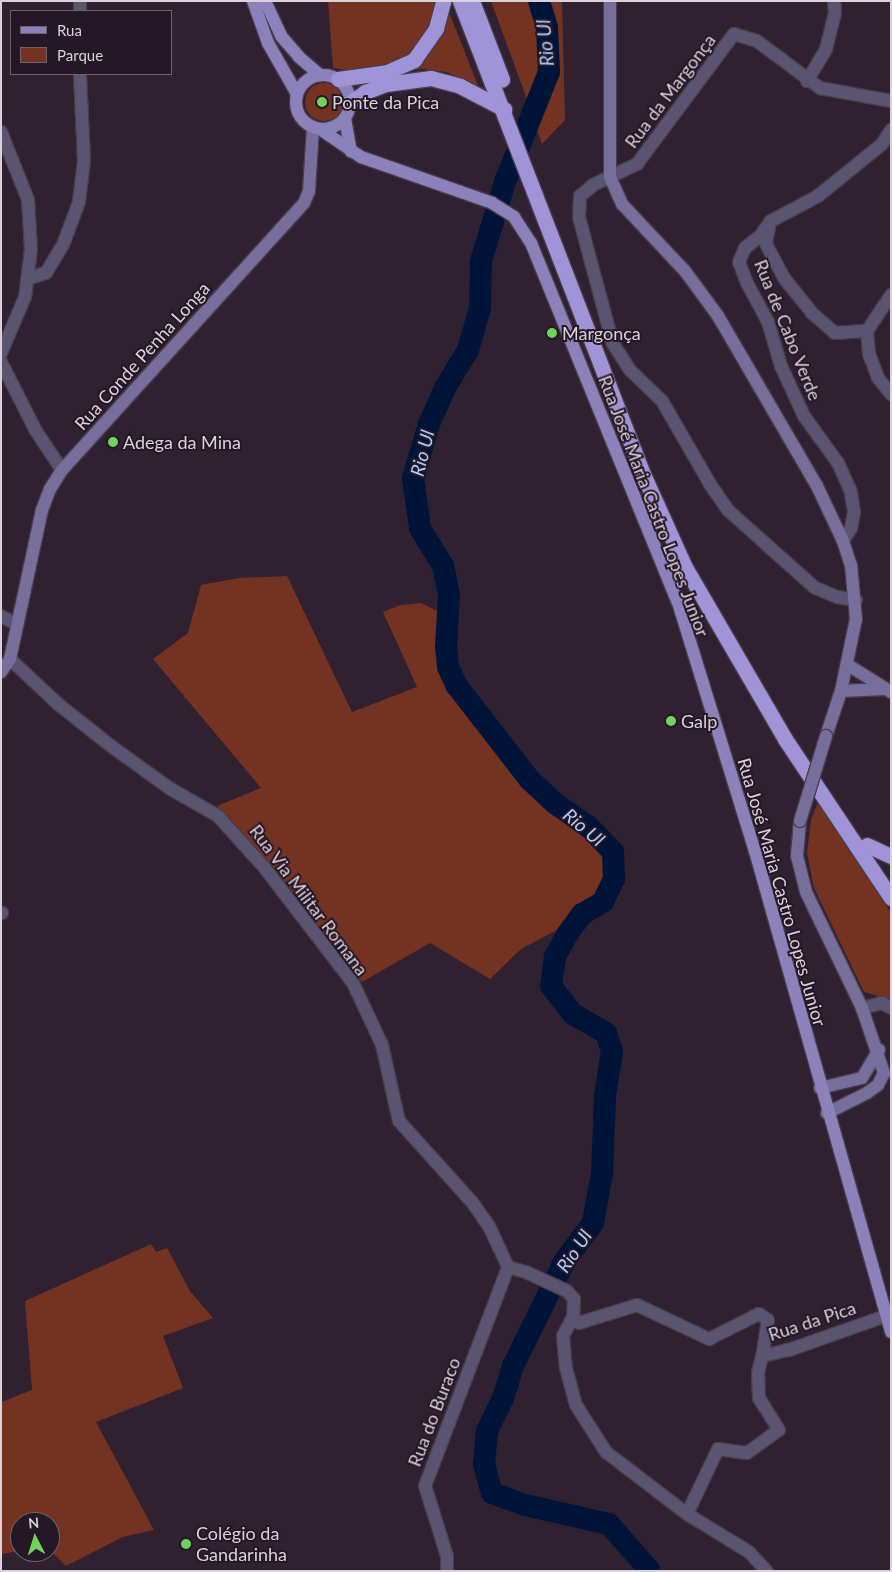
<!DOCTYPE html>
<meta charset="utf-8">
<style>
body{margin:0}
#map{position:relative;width:892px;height:1572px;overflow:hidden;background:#2f2130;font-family:Lato,sans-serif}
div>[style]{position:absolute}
.green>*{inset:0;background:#743220}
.round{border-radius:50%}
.river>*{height:22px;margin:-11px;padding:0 11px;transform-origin:11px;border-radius:11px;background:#00143a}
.roads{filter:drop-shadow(1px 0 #4a3d4b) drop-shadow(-1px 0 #4a3d4b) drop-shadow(0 1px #4a3d4b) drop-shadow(0 -1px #4a3d4b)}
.street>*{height:12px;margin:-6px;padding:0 6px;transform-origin:6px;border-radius:6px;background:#595571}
.secondary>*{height:12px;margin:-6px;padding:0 6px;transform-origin:6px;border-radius:6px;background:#766f9b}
.primary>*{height:12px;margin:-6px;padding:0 6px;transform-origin:6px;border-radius:6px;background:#8b82bb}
.primary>.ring{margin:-6px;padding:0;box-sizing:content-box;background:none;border:12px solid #8b82bb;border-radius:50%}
.highway>*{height:15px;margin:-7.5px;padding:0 7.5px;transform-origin:7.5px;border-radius:7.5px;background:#9f94d8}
.bridges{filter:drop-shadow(1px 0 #4a3d4b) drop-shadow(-1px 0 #4a3d4b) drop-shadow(0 1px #4a3d4b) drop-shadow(0 -1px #4a3d4b)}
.secondary-bridge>*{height:12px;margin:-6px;padding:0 6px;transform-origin:6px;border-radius:6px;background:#766f9b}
.dots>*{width:14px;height:14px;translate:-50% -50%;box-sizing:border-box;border:2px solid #251826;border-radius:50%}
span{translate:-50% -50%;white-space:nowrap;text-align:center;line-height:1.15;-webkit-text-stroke:4px #251826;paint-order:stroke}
.street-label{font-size:18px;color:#dad1da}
.poi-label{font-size:18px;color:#dad1da}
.left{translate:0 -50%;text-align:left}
.water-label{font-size:19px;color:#a9cdfd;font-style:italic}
.frame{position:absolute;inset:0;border:2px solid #dad1da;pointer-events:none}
.legend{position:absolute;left:10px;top:10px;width:162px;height:65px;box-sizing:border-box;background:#251826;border:1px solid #6d626e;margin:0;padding:6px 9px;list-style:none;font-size:15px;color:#dad1da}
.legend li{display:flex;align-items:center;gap:10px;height:25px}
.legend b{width:25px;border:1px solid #6d626e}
.north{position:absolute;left:10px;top:1512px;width:50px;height:50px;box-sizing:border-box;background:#251826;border:1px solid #6d626e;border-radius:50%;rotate:355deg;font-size:14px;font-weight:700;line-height:20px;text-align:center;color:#dad1da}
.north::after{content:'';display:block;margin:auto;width:18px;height:22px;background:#71d35e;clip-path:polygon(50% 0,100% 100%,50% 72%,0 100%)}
</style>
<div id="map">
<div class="green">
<i style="clip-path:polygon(328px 1px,436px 1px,426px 36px,412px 53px,385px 67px,358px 72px,333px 68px)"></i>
<i style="clip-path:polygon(491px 1px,533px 1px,544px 40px,543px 73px,529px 105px)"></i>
<i style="clip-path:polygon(543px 1px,562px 1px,565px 120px,542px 144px,534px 121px,551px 71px,550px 31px)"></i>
<i style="clip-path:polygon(449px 12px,479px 88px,447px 72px,422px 69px,409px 71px,430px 53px)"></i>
<i class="round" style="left:305px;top:83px;width:38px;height:38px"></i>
<i style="clip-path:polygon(287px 576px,352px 712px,417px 687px,383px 612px,401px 605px,421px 603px,445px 615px,442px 668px,462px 704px,532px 790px,609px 853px,610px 872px,604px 892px,596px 901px,557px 930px,521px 949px,490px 979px,430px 943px,362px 982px,272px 868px,217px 806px,261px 788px,153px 659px,188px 633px,201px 585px,239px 578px)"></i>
<i style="clip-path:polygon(818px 802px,891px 913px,891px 1000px,864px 992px,814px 888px,807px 853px,811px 820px)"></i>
<i style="clip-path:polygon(151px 1244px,156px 1252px,167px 1248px,190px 1291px,213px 1318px,163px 1336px,183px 1388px,96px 1422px,154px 1530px,123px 1537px,66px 1566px,50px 1550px,50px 1522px,20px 1522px,20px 1551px,1px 1554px,1px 1402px,32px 1390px,25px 1301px)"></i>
</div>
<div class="river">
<i style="left:539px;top:1px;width:28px;rotate:73deg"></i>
<i style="left:547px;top:28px;width:44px;rotate:87.4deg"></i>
<i style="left:549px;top:72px;width:118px;rotate:111.8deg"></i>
<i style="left:505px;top:182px;width:83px;rotate:106.9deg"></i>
<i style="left:481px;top:261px;width:47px;rotate:91.2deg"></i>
<i style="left:480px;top:308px;width:44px;rotate:105.9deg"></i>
<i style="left:468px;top:350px;width:44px;rotate:121.2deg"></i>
<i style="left:445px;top:388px;width:39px;rotate:114deg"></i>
<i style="left:429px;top:424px;width:56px;rotate:106.5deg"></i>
<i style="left:413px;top:478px;width:50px;rotate:82deg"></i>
<i style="left:420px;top:528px;width:44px;rotate:58.8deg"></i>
<i style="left:443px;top:566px;width:30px;rotate:78deg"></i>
<i style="left:449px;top:595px;width:52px;rotate:93.3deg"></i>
<i style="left:446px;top:647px;width:20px;rotate:84deg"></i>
<i style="left:448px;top:667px;width:21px;rotate:65deg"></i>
<i style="left:457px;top:686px;width:119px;rotate:52.2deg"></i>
<i style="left:530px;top:780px;width:35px;rotate:43deg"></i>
<i style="left:556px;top:804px;width:39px;rotate:35deg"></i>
<i style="left:588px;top:826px;width:36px;rotate:46deg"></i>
<i style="left:613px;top:852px;width:27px;rotate:88deg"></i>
<i style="left:614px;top:879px;width:25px;rotate:116deg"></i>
<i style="left:603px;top:902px;width:24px;rotate:150deg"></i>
<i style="left:582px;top:914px;width:26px;rotate:126deg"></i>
<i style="left:567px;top:935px;width:25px;rotate:119deg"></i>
<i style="left:555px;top:957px;width:29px;rotate:98deg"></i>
<i style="left:551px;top:986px;width:36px;rotate:52deg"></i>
<i style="left:573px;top:1014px;width:38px;rotate:30deg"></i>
<i style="left:606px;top:1033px;width:19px;rotate:72deg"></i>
<i style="left:612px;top:1051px;width:46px;rotate:98.8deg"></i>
<i style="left:605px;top:1096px;width:77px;rotate:92.2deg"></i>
<i style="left:602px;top:1173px;width:51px;rotate:100.2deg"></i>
<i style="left:593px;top:1223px;width:46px;rotate:127.1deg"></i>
<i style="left:565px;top:1260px;width:118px;rotate:116.1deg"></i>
<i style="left:513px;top:1366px;width:34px;rotate:107deg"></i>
<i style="left:503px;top:1398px;width:37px;rotate:116deg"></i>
<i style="left:487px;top:1431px;width:33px;rotate:95deg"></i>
<i style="left:484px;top:1464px;width:30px;rotate:75deg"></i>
<i style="left:492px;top:1493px;width:35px;rotate:20deg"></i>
<i style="left:525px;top:1505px;width:86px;rotate:12.7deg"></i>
<i style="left:609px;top:1524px;width:62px;rotate:48.9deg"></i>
</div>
<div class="roads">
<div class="street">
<i style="left:80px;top:1px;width:10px;rotate:90deg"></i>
<i style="left:807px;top:81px;width:37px;rotate:-59deg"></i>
<i style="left:826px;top:49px;width:36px;rotate:-76deg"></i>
<i style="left:835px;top:14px;width:13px;rotate:-94deg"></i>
<i style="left:1px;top:132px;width:73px;rotate:68.3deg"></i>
<i style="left:28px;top:200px;width:49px;rotate:86.5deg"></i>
<i style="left:31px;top:249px;width:48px;rotate:97.1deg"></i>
<i style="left:25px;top:297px;width:61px;rotate:113.2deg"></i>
<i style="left:769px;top:228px;width:16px;rotate:101deg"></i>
<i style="left:766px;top:244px;width:38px;rotate:62deg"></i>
<i style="left:784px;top:278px;width:45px;rotate:51.3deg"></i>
<i style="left:812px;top:313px;width:30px;rotate:41deg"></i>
<i style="left:835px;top:333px;width:32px;rotate:-4deg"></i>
<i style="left:27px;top:279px;width:20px;rotate:-18deg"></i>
<i style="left:46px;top:273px;width:33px;rotate:-59deg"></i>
<i style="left:63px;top:245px;width:46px;rotate:-69.6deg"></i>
<i style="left:79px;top:202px;width:42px;rotate:-83.2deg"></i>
<i style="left:84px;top:160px;width:86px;rotate:-92.7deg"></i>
<i style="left:891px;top:295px;width:43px;rotate:123.7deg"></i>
<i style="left:867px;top:331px;width:23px;rotate:85deg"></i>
<i style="left:869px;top:354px;width:26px;rotate:69deg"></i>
<i style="left:878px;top:378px;width:21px;rotate:51deg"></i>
<i style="left:1px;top:362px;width:77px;rotate:63.1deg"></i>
<i style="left:36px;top:431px;width:47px;rotate:56.3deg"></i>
<i style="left:843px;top:541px;width:15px;rotate:-58deg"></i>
<i style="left:851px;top:528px;width:16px;rotate:-79deg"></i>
<i style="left:854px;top:512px;width:20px;rotate:-99deg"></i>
<i style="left:851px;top:492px;width:32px;rotate:-114deg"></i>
<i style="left:838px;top:463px;width:58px;rotate:-125.9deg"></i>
<i style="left:804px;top:416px;width:55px;rotate:-114.7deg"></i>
<i style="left:781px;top:366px;width:46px;rotate:-106.5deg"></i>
<i style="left:768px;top:322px;width:44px;rotate:-118.3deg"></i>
<i style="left:747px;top:283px;width:22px;rotate:-111deg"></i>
<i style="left:739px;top:262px;width:15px;rotate:-67deg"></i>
<i style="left:745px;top:248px;width:19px;rotate:-39deg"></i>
<i style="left:760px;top:236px;width:19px;rotate:-54deg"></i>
<i style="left:771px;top:221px;width:53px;rotate:-28deg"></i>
<i style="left:818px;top:196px;width:82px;rotate:-39.1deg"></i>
<i style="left:882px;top:144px;width:17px;rotate:-57deg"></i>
<i style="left:856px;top:600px;width:19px;rotate:-171deg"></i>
<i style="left:837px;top:597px;width:25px;rotate:-157deg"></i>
<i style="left:814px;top:587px;width:115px;rotate:-138.2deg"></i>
<i style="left:728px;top:510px;width:32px;rotate:-125deg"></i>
<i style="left:710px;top:484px;width:96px;rotate:-120deg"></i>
<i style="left:662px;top:401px;width:45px;rotate:-135.9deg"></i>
<i style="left:630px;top:370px;width:31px;rotate:-123deg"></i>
<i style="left:613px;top:344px;width:131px;rotate:-105deg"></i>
<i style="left:579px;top:217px;width:21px;rotate:-87deg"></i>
<i style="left:580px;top:196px;width:17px;rotate:-40deg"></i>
<i style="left:593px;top:185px;width:49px;rotate:-25.5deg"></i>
<i style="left:637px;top:164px;width:162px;rotate:-53.3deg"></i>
<i style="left:734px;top:34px;width:24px;rotate:17deg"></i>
<i style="left:757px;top:41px;width:79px;rotate:36.7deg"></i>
<i style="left:820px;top:88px;width:72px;rotate:10.4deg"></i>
<i style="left:1px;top:616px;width:17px;rotate:28deg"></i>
<i style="left:10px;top:659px;width:66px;rotate:43.2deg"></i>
<i style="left:58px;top:704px;width:68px;rotate:38.4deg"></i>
<i style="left:111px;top:746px;width:72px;rotate:35.9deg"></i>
<i style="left:169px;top:788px;width:56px;rotate:29.7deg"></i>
<i style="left:218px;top:816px;width:69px;rotate:48deg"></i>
<i style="left:264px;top:867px;width:146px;rotate:52.5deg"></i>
<i style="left:353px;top:983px;width:68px;rotate:64.9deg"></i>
<i style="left:382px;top:1045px;width:78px;rotate:77.4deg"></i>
<i style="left:399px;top:1121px;width:109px;rotate:48deg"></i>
<i style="left:472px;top:1202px;width:29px;rotate:55deg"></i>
<i style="left:489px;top:1226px;width:45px;rotate:65.1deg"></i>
<i style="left:508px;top:1267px;width:19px;rotate:16deg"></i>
<i style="left:526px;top:1272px;width:45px;rotate:24.9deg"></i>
<i style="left:567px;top:1291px;width:11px;rotate:49deg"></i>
<i style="left:574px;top:1299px;width:18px;rotate:93deg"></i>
<i style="left:573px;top:1317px;width:21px;rotate:118deg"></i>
<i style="left:563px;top:1336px;width:32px;rotate:85deg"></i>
<i style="left:566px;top:1368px;width:38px;rotate:75deg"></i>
<i style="left:576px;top:1405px;width:56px;rotate:57.4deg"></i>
<i style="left:606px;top:1452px;width:102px;rotate:37.4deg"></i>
<i style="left:687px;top:1514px;width:73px;rotate:31.5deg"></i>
<i style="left:749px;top:1552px;width:26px;rotate:47deg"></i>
<i style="left:1px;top:913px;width:1px"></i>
<i style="left:862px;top:1008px;width:21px;rotate:-14deg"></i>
<i style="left:882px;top:1003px;width:10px;rotate:29deg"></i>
<i style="left:573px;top:1317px;width:8px;rotate:45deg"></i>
<i style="left:579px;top:1323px;width:61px;rotate:-17.2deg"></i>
<i style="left:637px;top:1305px;width:80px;rotate:25.3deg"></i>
<i style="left:709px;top:1339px;width:56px;rotate:-26.6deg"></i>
<i style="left:759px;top:1314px;width:11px;rotate:34deg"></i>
<i style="left:768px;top:1320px;width:36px;rotate:99deg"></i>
<i style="left:762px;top:1356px;width:28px;rotate:-13deg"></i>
<i style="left:789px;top:1350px;width:108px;rotate:-19.4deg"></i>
<i style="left:687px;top:1514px;width:72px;rotate:-64.5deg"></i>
<i style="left:718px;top:1449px;width:29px;rotate:8deg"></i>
<i style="left:747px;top:1453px;width:39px;rotate:-36deg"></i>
<i style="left:779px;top:1430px;width:38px;rotate:-122deg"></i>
<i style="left:759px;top:1398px;width:25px;rotate:-92deg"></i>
<i style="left:758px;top:1373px;width:17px;rotate:-77deg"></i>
<i style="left:447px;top:1571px;width:15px;rotate:-90deg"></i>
<i style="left:447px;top:1556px;width:73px;rotate:-107.4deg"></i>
<i style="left:425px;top:1486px;width:234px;rotate:-69.2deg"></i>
</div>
<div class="secondary">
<i style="left:610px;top:1px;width:176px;rotate:90deg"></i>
<i style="left:610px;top:177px;width:30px;rotate:66deg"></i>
<i style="left:622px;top:204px;width:92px;rotate:46.8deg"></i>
<i style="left:685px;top:271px;width:56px;rotate:53.7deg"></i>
<i style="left:718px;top:316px;width:197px;rotate:59.8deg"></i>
<i style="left:817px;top:486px;width:61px;rotate:64.7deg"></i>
<i style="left:843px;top:541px;width:25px;rotate:72deg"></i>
<i style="left:851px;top:565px;width:54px;rotate:84.7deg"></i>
<i style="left:856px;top:619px;width:74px;rotate:101.8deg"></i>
<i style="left:841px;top:691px;width:47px;rotate:108.4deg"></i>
<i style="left:848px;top:665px;width:51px;rotate:32.1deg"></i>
<i style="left:1px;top:672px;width:16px;rotate:-55deg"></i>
<i style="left:10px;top:659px;width:152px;rotate:-77.9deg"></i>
<i style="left:42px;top:510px;width:22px;rotate:-69deg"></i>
<i style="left:50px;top:489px;width:22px;rotate:-58deg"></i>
<i style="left:62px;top:470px;width:360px;rotate:-47.8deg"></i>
<i style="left:304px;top:203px;width:13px;rotate:-67deg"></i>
<i style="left:309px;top:191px;width:64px;rotate:-86.4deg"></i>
<i style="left:841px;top:691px;width:44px;rotate:-2.6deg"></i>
<i style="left:800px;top:821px;width:35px;rotate:95deg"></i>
<i style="left:797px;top:856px;width:37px;rotate:76deg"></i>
<i style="left:806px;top:892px;width:129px;rotate:64.2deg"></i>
<i style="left:862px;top:1008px;width:69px;rotate:71.3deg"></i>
<i style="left:884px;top:1073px;width:13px;rotate:117deg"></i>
<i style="left:878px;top:1085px;width:14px;rotate:144deg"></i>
<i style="left:867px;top:1093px;width:45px;rotate:153.4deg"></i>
<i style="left:820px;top:1088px;width:43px;rotate:-13.4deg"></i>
<i style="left:862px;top:1078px;width:33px;rotate:-59deg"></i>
</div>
<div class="primary">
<i style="left:253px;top:1px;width:45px;rotate:70.3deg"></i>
<i style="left:268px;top:43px;width:59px;rotate:60.4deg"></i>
<i style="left:265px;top:1px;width:38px;rotate:65deg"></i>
<i style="left:281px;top:36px;width:28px;rotate:49deg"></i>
<i style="left:299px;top:57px;width:28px;rotate:41deg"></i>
<i class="ring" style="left:296px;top:75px;width:42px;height:42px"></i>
<i style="left:345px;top:118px;width:34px;rotate:80deg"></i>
<i style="left:320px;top:129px;width:50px;rotate:34.3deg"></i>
<i style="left:361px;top:157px;width:139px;rotate:19.3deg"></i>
<i style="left:492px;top:203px;width:26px;rotate:32deg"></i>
<i style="left:514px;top:217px;width:31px;rotate:57deg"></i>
<i style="left:531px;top:243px;width:395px;rotate:67.8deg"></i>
<i style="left:680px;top:609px;width:253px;rotate:72.8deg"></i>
<i style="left:755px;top:851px;width:500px;rotate:74.2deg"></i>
</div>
<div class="highway">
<i style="left:460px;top:1px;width:507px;rotate:68.85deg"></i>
<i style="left:643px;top:474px;width:102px;rotate:65.7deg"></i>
<i style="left:685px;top:567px;width:199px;rotate:59.8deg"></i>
<i style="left:785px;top:739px;width:191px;rotate:56.3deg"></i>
<i style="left:472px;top:1px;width:84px;rotate:69deg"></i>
<i style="left:338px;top:79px;width:49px;rotate:-8.1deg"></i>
<i style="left:387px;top:72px;width:30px;rotate:-24deg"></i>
<i style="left:414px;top:60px;width:39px;rotate:-55deg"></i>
<i style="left:436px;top:28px;width:28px;rotate:-75deg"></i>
<i style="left:350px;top:103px;width:19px;rotate:-36deg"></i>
<i style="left:365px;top:92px;width:22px;rotate:-21deg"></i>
<i style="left:386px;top:84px;width:45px;rotate:-7.6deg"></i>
<i style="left:431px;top:78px;width:30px;rotate:15deg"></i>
<i style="left:460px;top:86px;width:50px;rotate:27.6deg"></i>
<i style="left:867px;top:845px;width:26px;rotate:25deg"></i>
</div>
</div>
<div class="bridges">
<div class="secondary-bridge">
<i style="left:800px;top:821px;width:89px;rotate:-73deg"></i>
</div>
</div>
<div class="dots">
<i style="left:322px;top:102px;background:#71d35e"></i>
<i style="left:552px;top:333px;background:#71d35e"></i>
<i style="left:113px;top:442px;background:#71d35e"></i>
<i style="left:671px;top:721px;background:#71d35e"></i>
<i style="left:186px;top:1544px;background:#71d35e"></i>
</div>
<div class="street-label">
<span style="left:670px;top:91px;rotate:-53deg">Rua da Margonça</span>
<span style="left:788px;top:330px;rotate:68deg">Rua de Cabo Verde</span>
<span style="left:142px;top:356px;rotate:-48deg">Rua Conde Penha Longa</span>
<span style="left:654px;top:506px;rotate:69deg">Rua José Maria Castro Lopes Junior</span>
<span style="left:782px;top:892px;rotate:74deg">Rua José Maria Castro Lopes Junior</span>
<span style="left:309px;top:900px;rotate:53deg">Rua Via Militar Romana</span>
<span style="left:812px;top:1321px;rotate:-18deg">Rua da Pica</span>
<span style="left:434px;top:1412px;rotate:-69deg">Rua do Buraco</span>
</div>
<div class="poi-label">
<span class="left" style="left:332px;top:102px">Ponte da Pica</span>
<span class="left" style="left:562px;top:333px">Margonça</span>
<span class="left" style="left:123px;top:442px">Adega da Mina</span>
<span class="left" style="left:681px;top:721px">Galp</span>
<span class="left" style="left:196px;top:1544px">Colégio da<br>Gandarinha</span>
</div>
<div class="water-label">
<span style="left:545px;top:43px;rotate:-95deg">Rio Ul</span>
<span style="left:422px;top:453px;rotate:-76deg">Rio Ul</span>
<span style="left:584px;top:827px;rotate:40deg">Rio Ul</span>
<span style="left:574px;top:1251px;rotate:-56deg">Rio Ul</span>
</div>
<div class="frame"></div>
<ul class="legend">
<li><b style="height:6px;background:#8b82bb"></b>Rua</li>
<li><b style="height:14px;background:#743220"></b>Parque</li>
</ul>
<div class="north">N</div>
</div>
